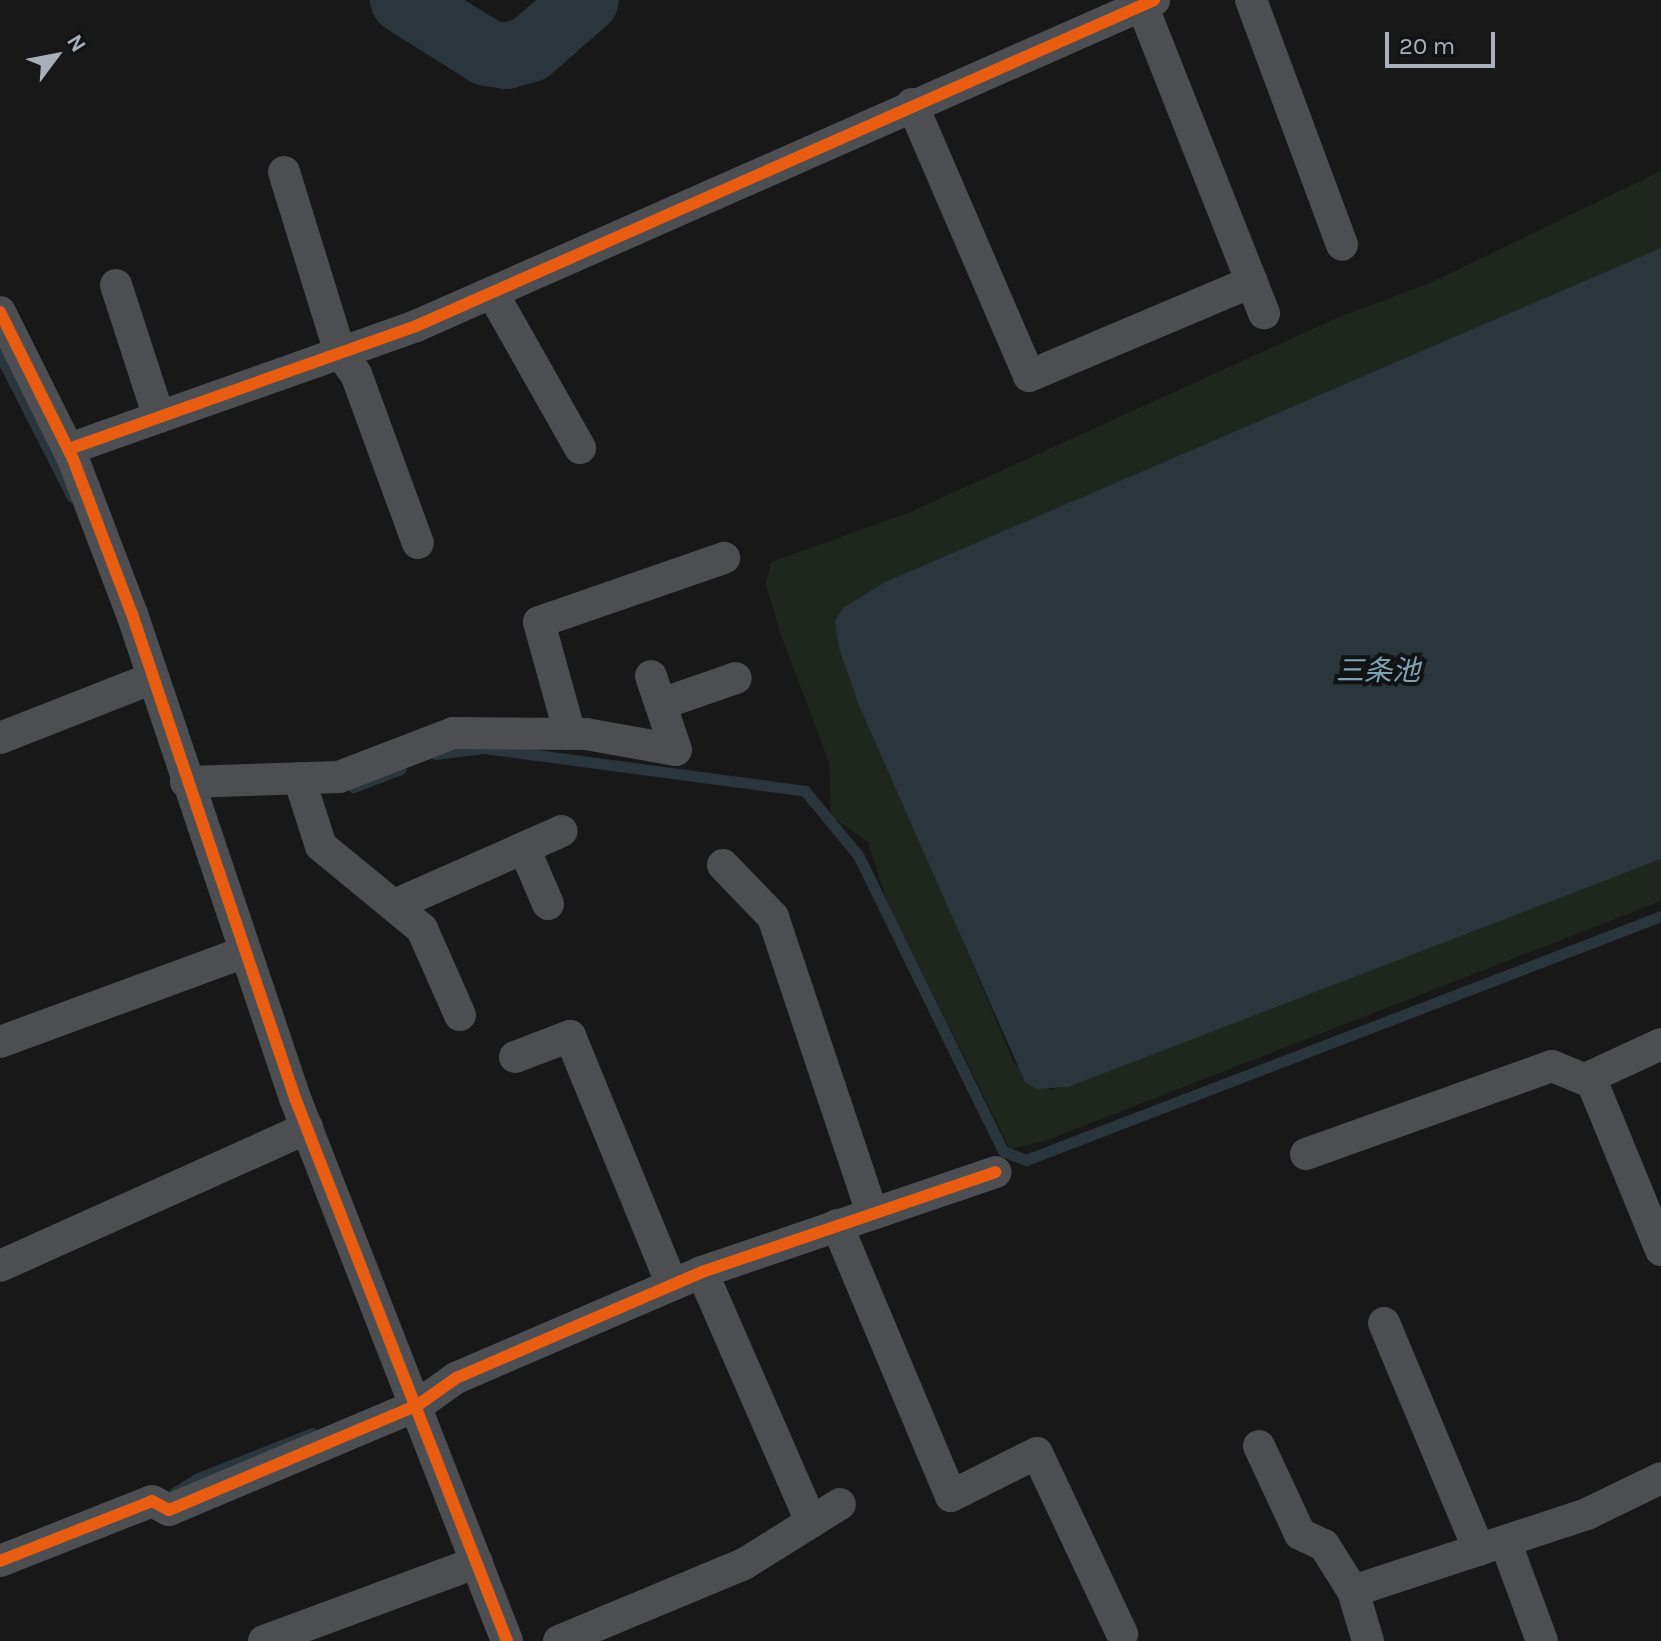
<!DOCTYPE html>
<meta charset="utf-8">
<style>
body{margin:0}
#map{position:relative;width:1661px;height:1641px;overflow:hidden;background:#181819;font-family:Karla,"Noto Sans JP",sans-serif}
div>[style]{position:absolute}
.green>*{inset:0;background:#1e261e}
.water>*{inset:0;background:#2b363c}
.stream>*{height:11px;margin:-5.5px;padding:0 5.5px;transform-origin:5.5px;border-radius:5.5px;background:#2b363c}
.river>*{height:66px;margin:-33px;padding:0 33px;transform-origin:33px;border-radius:33px;background:#2b363c}
.minor>*{height:32px;margin:-16px;padding:0 16px;transform-origin:16px;border-radius:16px;background:#4c4e52}
.cycleway>*{height:12px;margin:-6px;padding:0 6px;transform-origin:6px;border-radius:6px;background:#e95d12}
span{translate:-50% -50%;white-space:nowrap;text-align:center;line-height:1.15;-webkit-text-stroke:8px #121315;paint-order:stroke}
.water-label{font-size:28px;color:#7ea3b7;font-style:italic}
.north{position:absolute;left:16px;top:16px;width:80px;height:80px;-webkit-text-stroke:6px #121315;paint-order:stroke;rotate:58deg;font-size:22px;font-weight:700;line-height:32px;text-align:center;color:#a9b0ba}
.north::after{content:'';display:block;margin:auto;width:28px;height:36px;background:#a9b0ba;clip-path:polygon(50% 0,100% 100%,50% 72%,0 100%)}
.scale{position:absolute;left:1385px;top:32px;width:110px;height:36px;box-sizing:border-box;border:4px solid #a9b0ba;border-top:0;padding-left:10px;font-size:24px;line-height:28px;white-space:nowrap;color:#a9b0ba;-webkit-text-stroke:6px #121315;paint-order:stroke}
</style>
<div id="map">
<div class="green">
<i style="clip-path:polygon(1661px 171px,1661px 248px,885px 582px,839px 648px,1014px 1063px,1052px 1090px,1661px 859px,1661px 901px,1045px 1141px,1010px 1149px,887px 901px,868px 842px,831px 816px,829px 762px,781px 635px,766px 584px,771px 562px,908px 513px,1337px 318px,1430px 283px)"></i>
</div>
<div class="water">
<i style="clip-path:polygon(1661px 248px,1661px 859px,1068px 1087px,1036px 1089px,1025px 1082px,858px 703px,839px 648px,835px 621px,843px 608px,885px 582px)"></i>
</div>
<div class="stream">
<i style="left:0;top:355px;width:159px;rotate:63.1deg"></i>
<i style="left:435px;top:754px;width:49px;rotate:-7deg"></i>
<i style="left:484px;top:748px;width:324px;rotate:7.6deg"></i>
<i style="left:805px;top:791px;width:83px;rotate:50.4deg"></i>
<i style="left:858px;top:855px;width:330px;rotate:63.9deg"></i>
<i style="left:1003px;top:1151px;width:25px;rotate:21deg"></i>
<i style="left:1026px;top:1160px;width:680px;rotate:-21.02deg"></i>
<i style="left:353px;top:787px;width:51px;rotate:-20.6deg"></i>
<i style="left:174px;top:1493px;width:28px;rotate:-32deg"></i>
<i style="left:198px;top:1478px;width:123px;rotate:-21.5deg"></i>
</div>
<div class="river">
<i style="left:403px;top:0;width:99px;rotate:32.2deg"></i>
<i style="left:487px;top:53px;width:19px;rotate:9deg"></i>
<i style="left:506px;top:56px;width:25px;rotate:-16deg"></i>
<i style="left:530px;top:49px;width:74px;rotate:-41.2deg"></i>
</div>
<div class="minor">
<i style="left:1140px;top:0;width:337px;rotate:68.4deg"></i>
<i style="left:1251px;top:0;width:261px;rotate:69.6deg"></i>
<i style="left:912px;top:104px;width:296px;rotate:66.7deg"></i>
<i style="left:1029px;top:376px;width:242px;rotate:-22.9deg"></i>
<i style="left:284px;top:172px;width:189px;rotate:72.8deg"></i>
<i style="left:340px;top:353px;width:26px;rotate:53deg"></i>
<i style="left:356px;top:374px;width:180px;rotate:69.9deg"></i>
<i style="left:116px;top:285px;width:139px;rotate:72deg"></i>
<i style="left:493px;top:294px;width:177px;rotate:60.5deg"></i>
<i style="left:0;top:312px;width:164px;rotate:63.6deg"></i>
<i style="left:73px;top:459px;width:166px;rotate:69.2deg"></i>
<i style="left:132px;top:614px;width:511px;rotate:71.39deg"></i>
<i style="left:295px;top:1098px;width:583px;rotate:68.67deg"></i>
<i style="left:69px;top:449px;width:368px;rotate:-19.5deg"></i>
<i style="left:416px;top:326px;width:807px;rotate:-23.83deg"></i>
<i style="left:661px;top:704px;width:79px;rotate:-19.1deg"></i>
<i style="left:570px;top:734px;width:116px;rotate:-105.5deg"></i>
<i style="left:539px;top:622px;width:196px;rotate:-19.1deg"></i>
<i style="left:0;top:738px;width:164px;rotate:-21.4deg"></i>
<i style="left:299px;top:778px;width:71px;rotate:72.1deg"></i>
<i style="left:321px;top:846px;width:131px;rotate:39.4deg"></i>
<i style="left:422px;top:929px;width:94px;rotate:66.2deg"></i>
<i style="left:186px;top:782px;width:153px;rotate:-1.9deg"></i>
<i style="left:339px;top:777px;width:122px;rotate:-21.1deg"></i>
<i style="left:453px;top:733px;width:133px;rotate:0.4deg"></i>
<i style="left:586px;top:734px;width:91px;rotate:10.1deg"></i>
<i style="left:676px;top:750px;width:78px;rotate:-108.7deg"></i>
<i style="left:524px;top:848px;width:61px;rotate:66.8deg"></i>
<i style="left:723px;top:865px;width:72px;rotate:46.1deg"></i>
<i style="left:773px;top:917px;width:312px;rotate:71.5deg"></i>
<i style="left:397px;top:904px;width:180px;rotate:-23.9deg"></i>
<i style="left:0;top:1042px;width:260px;rotate:-20.2deg"></i>
<i style="left:1661px;top:1044px;width:78px;rotate:155.1deg"></i>
<i style="left:1590px;top:1077px;width:187px;rotate:67.7deg"></i>
<i style="left:515px;top:1057px;width:59px;rotate:-20.9deg"></i>
<i style="left:570px;top:1036px;width:269px;rotate:67.7deg"></i>
<i style="left:1306px;top:1154px;width:261px;rotate:-19.7deg"></i>
<i style="left:1552px;top:1066px;width:44px;rotate:22.5deg"></i>
<i style="left:837px;top:1225px;width:294px;rotate:67.2deg"></i>
<i style="left:951px;top:1496px;width:96px;rotate:-26.6deg"></i>
<i style="left:1037px;top:1453px;width:200px;rotate:64.8deg"></i>
<i style="left:0;top:1266px;width:337px;rotate:-24.2deg"></i>
<i style="left:702px;top:1272px;width:273px;rotate:66.4deg"></i>
<i style="left:1384px;top:1323px;width:246px;rotate:67.3deg"></i>
<i style="left:1259px;top:1446px;width:97px;rotate:65deg"></i>
<i style="left:1300px;top:1534px;width:26px;rotate:25deg"></i>
<i style="left:1324px;top:1545px;width:54px;rotate:57.8deg"></i>
<i style="left:1505px;top:1541px;width:107px;rotate:69.7deg"></i>
<i style="left:0;top:1561px;width:163px;rotate:-21.5deg"></i>
<i style="left:152px;top:1501px;width:19px;rotate:28deg"></i>
<i style="left:169px;top:1510px;width:270px;rotate:-22.9deg"></i>
<i style="left:418px;top:1405px;width:47px;rotate:-35.4deg"></i>
<i style="left:456px;top:1378px;width:268px;rotate:-23.3deg"></i>
<i style="left:702px;top:1272px;width:310px;rotate:-18.8deg"></i>
<i style="left:264px;top:1641px;width:227px;rotate:-20.3deg"></i>
<i style="left:559px;top:1641px;width:200px;rotate:-22.6deg"></i>
<i style="left:744px;top:1564px;width:113px;rotate:-32deg"></i>
<i style="left:1368px;top:1641px;width:52px;rotate:-106.7deg"></i>
<i style="left:1353px;top:1591px;width:246px;rotate:-18.2deg"></i>
<i style="left:1587px;top:1514px;width:82px;rotate:-25.9deg"></i>
</div>
<div class="cycleway">
<i style="left:0;top:312px;width:164px;rotate:63.6deg"></i>
<i style="left:73px;top:459px;width:166px;rotate:69.2deg"></i>
<i style="left:132px;top:614px;width:511px;rotate:71.39deg"></i>
<i style="left:295px;top:1098px;width:583px;rotate:68.67deg"></i>
<i style="left:69px;top:449px;width:368px;rotate:-19.5deg"></i>
<i style="left:416px;top:326px;width:807px;rotate:-23.83deg"></i>
<i style="left:0;top:1561px;width:163px;rotate:-21.5deg"></i>
<i style="left:152px;top:1501px;width:19px;rotate:28deg"></i>
<i style="left:169px;top:1510px;width:270px;rotate:-22.9deg"></i>
<i style="left:418px;top:1405px;width:47px;rotate:-35.4deg"></i>
<i style="left:456px;top:1378px;width:268px;rotate:-23.3deg"></i>
<i style="left:702px;top:1272px;width:310px;rotate:-18.8deg"></i>
</div>
<div class="water-label">
<span style="left:1378px;top:671px">三条池</span>
</div>
<div class="north">N</div>
<div class="scale">20 m</div>
</div>
